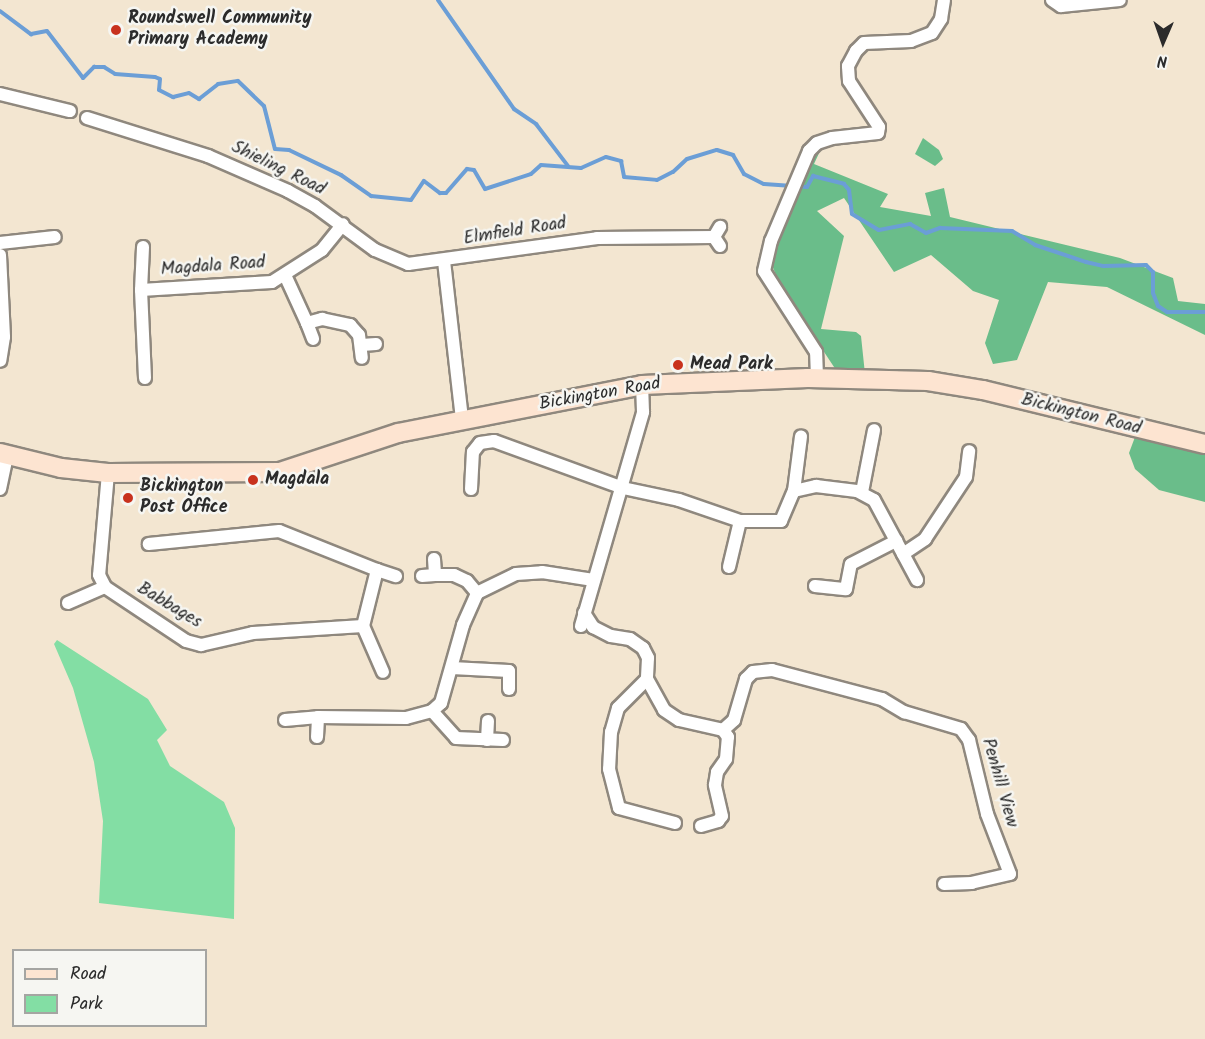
<!DOCTYPE html>
<style>
body{margin:0}
#map{position:relative;width:1205px;height:1039px;overflow:hidden;background:#f3e6d1;font-family:Kalam,sans-serif}
div>[style]{position:absolute}
.green>*{inset:0;background:#83dea4}
.forest>*{inset:0;background:#6abd8a}
.stream>*{height:4px;margin:-2px;padding:0 2px;transform-origin:2px;border-radius:2px;background:#6b9ed6}
.roads{filter:drop-shadow(2px 0 #8f887e) drop-shadow(-2px 0 #8f887e) drop-shadow(0 2px #8f887e) drop-shadow(0 -2px #8f887e)}
.minor>*{height:12px;margin:-6px;padding:0 6px;transform-origin:6px;border-radius:6px;background:#fff}
.secondary>*{height:18px;margin:-9px;padding:0 9px;transform-origin:9px;border-radius:9px;background:#fde4d1}
.dots>*{width:16px;height:16px;translate:-50% -50%;box-sizing:border-box;border:3px solid #f6f6f2;border-radius:50%}
span{translate:-50% -50%;white-space:nowrap;text-align:center;line-height:1.15;-webkit-text-stroke:5px #f6f6f2;paint-order:stroke}
.poi-label{font-size:18px;color:#2b2b2b;font-weight:700}
.left{translate:0 -50%;text-align:left}
.street-label{font-size:18px;color:#2b2b2b}
.legend{position:absolute;left:12px;top:949px;width:195px;height:78px;box-sizing:border-box;background:#f6f6f2;border:2px solid #a5a5a2;margin:0;padding:8px 10px;list-style:none;font-size:18px;color:#2b2b2b}
.legend li{display:flex;align-items:center;gap:12px;height:30px}
.legend b{width:30px;border:2px solid #a5a5a2}
.north{position:absolute;left:1133px;top:12px;width:60px;height:60px;-webkit-text-stroke:4px #f6f6f2;paint-order:stroke;rotate:182deg;font-size:16px;font-weight:700;line-height:24px;text-align:center;color:#2b2b2b}
.north::after{content:'';display:block;margin:auto;width:21px;height:27px;background:#2b2b2b;clip-path:polygon(50% 0,100% 100%,50% 72%,0 100%)}
</style>
<div id="map">
<div class="green">
<i style="clip-path:polygon(57px 640px,148px 699px,167px 730px,157px 740px,170px 766px,224px 802px,235px 828px,234px 919px,99px 903px,103px 821px,94px 762px,73px 688px,54px 644px)"></i>
</div>
<div class="forest">
<i style="clip-path:polygon(923px 138px,939px 150px,943px 159px,935px 166px,915px 154px)"></i>
<i style="clip-path:polygon(820px 151px,814px 164px,888px 194px,880px 207px,931px 216px,925px 193px,944px 188px,950px 217px,1120px 258px,1173px 278px,1178px 301px,1205px 304px,1205px 335px,1107px 287px,1048px 282px,1017px 360px,993px 364px,985px 343px,999px 300px,973px 291px,931px 255px,894px 272px,844px 198px,817px 211px,844px 236px,821px 329px,856px 332px,861px 336px,865px 374px,836px 370px,781px 287px,771px 263px,803px 172px)"></i>
<i style="clip-path:polygon(1135px 437px,1205px 448px,1205px 502px,1159px 490px,1135px 469px,1129px 453px)"></i>
</div>
<div class="stream">
<i style="left:438px;top:0;width:133px;rotate:55.1deg"></i>
<i style="left:514px;top:109px;width:27px;rotate:34deg"></i>
<i style="left:536px;top:124px;width:53px;rotate:52.7deg"></i>
<i style="left:0;top:11px;width:39px;rotate:37deg"></i>
<i style="left:31px;top:34px;width:16px;rotate:-11deg"></i>
<i style="left:47px;top:31px;width:59px;rotate:52.5deg"></i>
<i style="left:83px;top:78px;width:16px;rotate:-45deg"></i>
<i style="left:94px;top:67px;width:10px"></i>
<i style="left:104px;top:67px;width:13px;rotate:32deg"></i>
<i style="left:115px;top:74px;width:40px;rotate:4.3deg"></i>
<i style="left:155px;top:77px;width:5px;rotate:22deg"></i>
<i style="left:160px;top:79px;width:11px;rotate:95deg"></i>
<i style="left:159px;top:90px;width:16px;rotate:27deg"></i>
<i style="left:173px;top:97px;width:16px;rotate:-14deg"></i>
<i style="left:189px;top:93px;width:12px;rotate:31deg"></i>
<i style="left:199px;top:99px;width:24px;rotate:-38deg"></i>
<i style="left:218px;top:84px;width:20px;rotate:-9deg"></i>
<i style="left:238px;top:81px;width:36px;rotate:44deg"></i>
<i style="left:264px;top:106px;width:44px;rotate:75.7deg"></i>
<i style="left:275px;top:149px;width:14px;rotate:4deg"></i>
<i style="left:289px;top:150px;width:58px;rotate:25.7deg"></i>
<i style="left:341px;top:175px;width:37px;rotate:35deg"></i>
<i style="left:371px;top:196px;width:40px;rotate:5.7deg"></i>
<i style="left:411px;top:200px;width:23px;rotate:-56deg"></i>
<i style="left:424px;top:181px;width:20px;rotate:37deg"></i>
<i style="left:440px;top:193px;width:6px"></i>
<i style="left:446px;top:193px;width:32px;rotate:-49deg"></i>
<i style="left:467px;top:169px;width:7px;rotate:8deg"></i>
<i style="left:474px;top:170px;width:22px;rotate:60deg"></i>
<i style="left:485px;top:189px;width:48px;rotate:-18.1deg"></i>
<i style="left:531px;top:174px;width:13px;rotate:-42deg"></i>
<i style="left:541px;top:165px;width:40px;rotate:4.3deg"></i>
<i style="left:581px;top:168px;width:27px;rotate:-24deg"></i>
<i style="left:606px;top:157px;width:16px;rotate:15deg"></i>
<i style="left:621px;top:161px;width:16px;rotate:79deg"></i>
<i style="left:624px;top:177px;width:33px;rotate:5deg"></i>
<i style="left:657px;top:180px;width:18px;rotate:-27deg"></i>
<i style="left:673px;top:172px;width:19px;rotate:-43deg"></i>
<i style="left:687px;top:159px;width:31px;rotate:-17deg"></i>
<i style="left:717px;top:150px;width:17px;rotate:17deg"></i>
<i style="left:733px;top:155px;width:22px;rotate:60deg"></i>
<i style="left:744px;top:174px;width:22px;rotate:27deg"></i>
<i style="left:764px;top:184px;width:43px;rotate:4deg"></i>
<i style="left:807px;top:187px;width:13px;rotate:-61deg"></i>
<i style="left:813px;top:176px;width:32px;rotate:14deg"></i>
<i style="left:844px;top:184px;width:8px;rotate:50deg"></i>
<i style="left:849px;top:190px;width:24px;rotate:83deg"></i>
<i style="left:852px;top:214px;width:31px;rotate:31deg"></i>
<i style="left:879px;top:230px;width:32px;rotate:-11deg"></i>
<i style="left:910px;top:224px;width:18px;rotate:29deg"></i>
<i style="left:926px;top:233px;width:15px;rotate:-20deg"></i>
<i style="left:940px;top:228px;width:72px;rotate:2.4deg"></i>
<i style="left:1012px;top:231px;width:27px;rotate:31deg"></i>
<i style="left:1035px;top:245px;width:54px;rotate:18.4deg"></i>
<i style="left:1086px;top:262px;width:17px;rotate:13deg"></i>
<i style="left:1103px;top:266px;width:43px;rotate:-1.3deg"></i>
<i style="left:1146px;top:265px;width:10px;rotate:45deg"></i>
<i style="left:1153px;top:272px;width:21px;rotate:90deg"></i>
<i style="left:1153px;top:293px;width:14px;rotate:69deg"></i>
<i style="left:1158px;top:306px;width:11px;rotate:34deg"></i>
<i style="left:1167px;top:312px;width:38px"></i>
</div>
<div class="roads">
<div class="minor">
<i style="left:1052px;top:0;width:11px;rotate:34deg"></i>
<i style="left:1061px;top:6px;width:59px;rotate:-5.8deg"></i>
<i style="left:0;top:94px;width:72px;rotate:13.7deg"></i>
<i style="left:87px;top:118px;width:127px;rotate:17.4deg"></i>
<i style="left:208px;top:156px;width:87px;rotate:23.6deg"></i>
<i style="left:288px;top:191px;width:31px;rotate:29deg"></i>
<i style="left:315px;top:206px;width:74px;rotate:36.3deg"></i>
<i style="left:375px;top:250px;width:36px;rotate:23deg"></i>
<i style="left:408px;top:264px;width:191px;rotate:-7.8deg"></i>
<i style="left:597px;top:238px;width:117px;rotate:-0.5deg"></i>
<i style="left:0;top:243px;width:55px;rotate:-6.2deg"></i>
<i style="left:720px;top:246px;width:11px;rotate:-124deg"></i>
<i style="left:714px;top:237px;width:12px;rotate:-59deg"></i>
<i style="left:0;top:255px;width:82px;rotate:87.2deg"></i>
<i style="left:4px;top:337px;width:24px;rotate:99deg"></i>
<i style="left:444px;top:261px;width:159px;rotate:83.5deg"></i>
<i style="left:285px;top:275px;width:53px;rotate:65.4deg"></i>
<i style="left:307px;top:323px;width:16px;rotate:-15deg"></i>
<i style="left:322px;top:319px;width:29px;rotate:12deg"></i>
<i style="left:350px;top:325px;width:13px;rotate:48deg"></i>
<i style="left:359px;top:335px;width:23px;rotate:83deg"></i>
<i style="left:141px;top:290px;width:43px;rotate:-87.3deg"></i>
<i style="left:307px;top:323px;width:17px;rotate:69deg"></i>
<i style="left:362px;top:345px;width:14px;rotate:-4deg"></i>
<i style="left:145px;top:378px;width:88px;rotate:-92.6deg"></i>
<i style="left:141px;top:290px;width:131px;rotate:-3.5deg"></i>
<i style="left:272px;top:282px;width:59px;rotate:-32.6deg"></i>
<i style="left:322px;top:250px;width:33px;rotate:-51deg"></i>
<i style="left:817px;top:378px;width:26px;rotate:-92deg"></i>
<i style="left:816px;top:352px;width:96px;rotate:-122.7deg"></i>
<i style="left:764px;top:271px;width:31px;rotate:-77deg"></i>
<i style="left:771px;top:241px;width:98px;rotate:-67.1deg"></i>
<i style="left:809px;top:151px;width:11px;rotate:-45deg"></i>
<i style="left:817px;top:143px;width:16px;rotate:-18deg"></i>
<i style="left:832px;top:138px;width:46px;rotate:-6.2deg"></i>
<i style="left:878px;top:133px;width:6px;rotate:-81deg"></i>
<i style="left:879px;top:127px;width:55px;rotate:-123.1deg"></i>
<i style="left:849px;top:81px;width:15px;rotate:-94deg"></i>
<i style="left:848px;top:66px;width:17px;rotate:-62deg"></i>
<i style="left:856px;top:51px;width:11px;rotate:-45deg"></i>
<i style="left:864px;top:43px;width:47px;rotate:-2.4deg"></i>
<i style="left:911px;top:41px;width:22px;rotate:-21deg"></i>
<i style="left:932px;top:33px;width:17px;rotate:-57deg"></i>
<i style="left:941px;top:19px;width:19px;rotate:-81deg"></i>
<i style="left:108px;top:473px;width:102px;rotate:95deg"></i>
<i style="left:99px;top:575px;width:13px;rotate:63deg"></i>
<i style="left:105px;top:587px;width:97px;rotate:33.7deg"></i>
<i style="left:186px;top:641px;width:16px;rotate:15deg"></i>
<i style="left:201px;top:645px;width:53px;rotate:-13deg"></i>
<i style="left:253px;top:633px;width:110px;rotate:-3.6deg"></i>
<i style="left:363px;top:626px;width:58px;rotate:-76deg"></i>
<i style="left:377px;top:570px;width:105px;rotate:-158.3deg"></i>
<i style="left:279px;top:531px;width:131px;rotate:174.3deg"></i>
<i style="left:0;top:489px;width:35px;rotate:-78deg"></i>
<i style="left:471px;top:489px;width:37px;rotate:-87deg"></i>
<i style="left:473px;top:452px;width:11px;rotate:-52deg"></i>
<i style="left:480px;top:443px;width:14px;rotate:-8deg"></i>
<i style="left:494px;top:441px;width:137px;rotate:20deg"></i>
<i style="left:623px;top:488px;width:57px;rotate:12.1deg"></i>
<i style="left:679px;top:500px;width:65px;rotate:19deg"></i>
<i style="left:740px;top:521px;width:41px"></i>
<i style="left:781px;top:521px;width:33px;rotate:-67deg"></i>
<i style="left:794px;top:491px;width:23px;rotate:-13deg"></i>
<i style="left:816px;top:486px;width:41px;rotate:7deg"></i>
<i style="left:857px;top:491px;width:19px;rotate:28deg"></i>
<i style="left:874px;top:500px;width:91px;rotate:61.7deg"></i>
<i style="left:794px;top:491px;width:55px;rotate:-82.7deg"></i>
<i style="left:862px;top:492px;width:63px;rotate:-79deg"></i>
<i style="left:903px;top:554px;width:27px;rotate:-34deg"></i>
<i style="left:925px;top:539px;width:74px;rotate:-56.5deg"></i>
<i style="left:966px;top:477px;width:26px;rotate:-83deg"></i>
<i style="left:434px;top:559px;width:16px;rotate:86deg"></i>
<i style="left:435px;top:575px;width:19px"></i>
<i style="left:454px;top:575px;width:14px;rotate:25deg"></i>
<i style="left:467px;top:581px;width:16px;rotate:50deg"></i>
<i style="left:477px;top:593px;width:43px;rotate:-26deg"></i>
<i style="left:516px;top:574px;width:26px;rotate:-4deg"></i>
<i style="left:542px;top:572px;width:52px;rotate:8.9deg"></i>
<i style="left:729px;top:567px;width:47px;rotate:-76.6deg"></i>
<i style="left:377px;top:570px;width:20px;rotate:18deg"></i>
<i style="left:422px;top:576px;width:13px;rotate:-4deg"></i>
<i style="left:815px;top:586px;width:31px;rotate:6deg"></i>
<i style="left:846px;top:589px;width:25px;rotate:-79deg"></i>
<i style="left:851px;top:564px;width:51px;rotate:-27.1deg"></i>
<i style="left:68px;top:603px;width:40px;rotate:-23.4deg"></i>
<i style="left:584px;top:613px;width:17px;rotate:57deg"></i>
<i style="left:593px;top:627px;width:20px;rotate:27deg"></i>
<i style="left:611px;top:636px;width:19px;rotate:9deg"></i>
<i style="left:630px;top:639px;width:16px;rotate:35deg"></i>
<i style="left:643px;top:648px;width:11px;rotate:63deg"></i>
<i style="left:648px;top:658px;width:21px;rotate:93deg"></i>
<i style="left:647px;top:679px;width:35px;rotate:61deg"></i>
<i style="left:664px;top:710px;width:18px;rotate:34deg"></i>
<i style="left:679px;top:720px;width:45px;rotate:12.8deg"></i>
<i style="left:363px;top:626px;width:50px;rotate:66.5deg"></i>
<i style="left:581px;top:626px;width:223px;rotate:-73.8deg"></i>
<i style="left:643px;top:412px;width:27px;rotate:-92deg"></i>
<i style="left:452px;top:668px;width:57px;rotate:3deg"></i>
<i style="left:509px;top:671px;width:18px;rotate:90deg"></i>
<i style="left:647px;top:679px;width:41px;rotate:135deg"></i>
<i style="left:618px;top:708px;width:25px;rotate:106deg"></i>
<i style="left:611px;top:732px;width:37px;rotate:93deg"></i>
<i style="left:609px;top:769px;width:40px;rotate:75.6deg"></i>
<i style="left:619px;top:808px;width:58px;rotate:15deg"></i>
<i style="left:432px;top:711px;width:36px;rotate:48deg"></i>
<i style="left:456px;top:738px;width:47px;rotate:2.4deg"></i>
<i style="left:285px;top:720px;width:33px;rotate:-5deg"></i>
<i style="left:318px;top:717px;width:88px;rotate:0.7deg"></i>
<i style="left:406px;top:718px;width:27px;rotate:-15deg"></i>
<i style="left:432px;top:711px;width:12px;rotate:-42deg"></i>
<i style="left:441px;top:703px;width:81px;rotate:-74.2deg"></i>
<i style="left:463px;top:625px;width:35px;rotate:-66deg"></i>
<i style="left:723px;top:730px;width:15px;rotate:-42deg"></i>
<i style="left:734px;top:720px;width:43px;rotate:-73.7deg"></i>
<i style="left:746px;top:679px;width:10px;rotate:-45deg"></i>
<i style="left:753px;top:672px;width:19px;rotate:-6deg"></i>
<i style="left:772px;top:670px;width:114px;rotate:14.8deg"></i>
<i style="left:882px;top:699px;width:26px;rotate:31deg"></i>
<i style="left:904px;top:712px;width:59px;rotate:16.6deg"></i>
<i style="left:961px;top:729px;width:14px;rotate:54deg"></i>
<i style="left:969px;top:740px;width:76px;rotate:76.3deg"></i>
<i style="left:987px;top:814px;width:64px;rotate:69deg"></i>
<i style="left:1010px;top:874px;width:39px;rotate:167deg"></i>
<i style="left:972px;top:883px;width:28px;rotate:178deg"></i>
<i style="left:317px;top:737px;width:20px;rotate:-87deg"></i>
<i style="left:487px;top:740px;width:19px;rotate:-87deg"></i>
<i style="left:701px;top:826px;width:18px;rotate:-16deg"></i>
<i style="left:718px;top:821px;width:6px;rotate:-51deg"></i>
<i style="left:722px;top:816px;width:32px;rotate:-103deg"></i>
<i style="left:715px;top:785px;width:13px;rotate:-81deg"></i>
<i style="left:717px;top:772px;width:16px;rotate:-55deg"></i>
<i style="left:726px;top:759px;width:22px;rotate:-85deg"></i>
<i style="left:728px;top:737px;width:9px;rotate:-126deg"></i>
</div>
<div class="secondary">
<i style="left:0;top:453px;width:63px;rotate:13.8deg"></i>
<i style="left:61px;top:468px;width:47px;rotate:6.1deg"></i>
<i style="left:108px;top:473px;width:172px;rotate:-0.3deg"></i>
<i style="left:280px;top:472px;width:124px;rotate:-18.3deg"></i>
<i style="left:398px;top:433px;width:249px;rotate:-11.1deg"></i>
<i style="left:642px;top:385px;width:166px;rotate:-2.4deg"></i>
<i style="left:808px;top:378px;width:120px;rotate:1.4deg"></i>
<i style="left:928px;top:381px;width:56px;rotate:9.3deg"></i>
<i style="left:983px;top:390px;width:228px;rotate:13.7deg"></i>
</div>
</div>
<div class="dots">
<i style="left:116px;top:30px;background:#c8321e"></i>
<i style="left:678px;top:365px;background:#c8321e"></i>
<i style="left:253px;top:480px;background:#c8321e"></i>
<i style="left:128px;top:498px;background:#c8321e"></i>
</div>
<div class="poi-label">
<span class="left" style="left:128px;top:30px">Roundswell Community<br>Primary Academy</span>
<span class="left" style="left:690px;top:365px">Mead Park</span>
<span class="left" style="left:265px;top:480px">Magdala</span>
<span class="left" style="left:140px;top:498px">Bickington<br>Post Office</span>
</div>
<div class="street-label">
<span style="left:278px;top:169px;rotate:26deg">Shieling Road</span>
<span style="left:515px;top:232px;rotate:-9deg">Elmfield Road</span>
<span style="left:213px;top:267px;rotate:-4deg">Magdala Road</span>
<span style="left:600px;top:395px;rotate:-10deg">Bickington Road</span>
<span style="left:1081px;top:415px;rotate:14deg">Bickington Road</span>
<span style="left:169px;top:606px;rotate:31deg">Babbages</span>
<span style="left:999px;top:783px;rotate:74deg">Penhill View</span>
</div>
<ul class="legend">
<li><b style="height:8px;background:#fde4d1"></b>Road</li>
<li><b style="height:16px;background:#83dea4"></b>Park</li>
</ul>
<div class="north">N</div>
</div>
